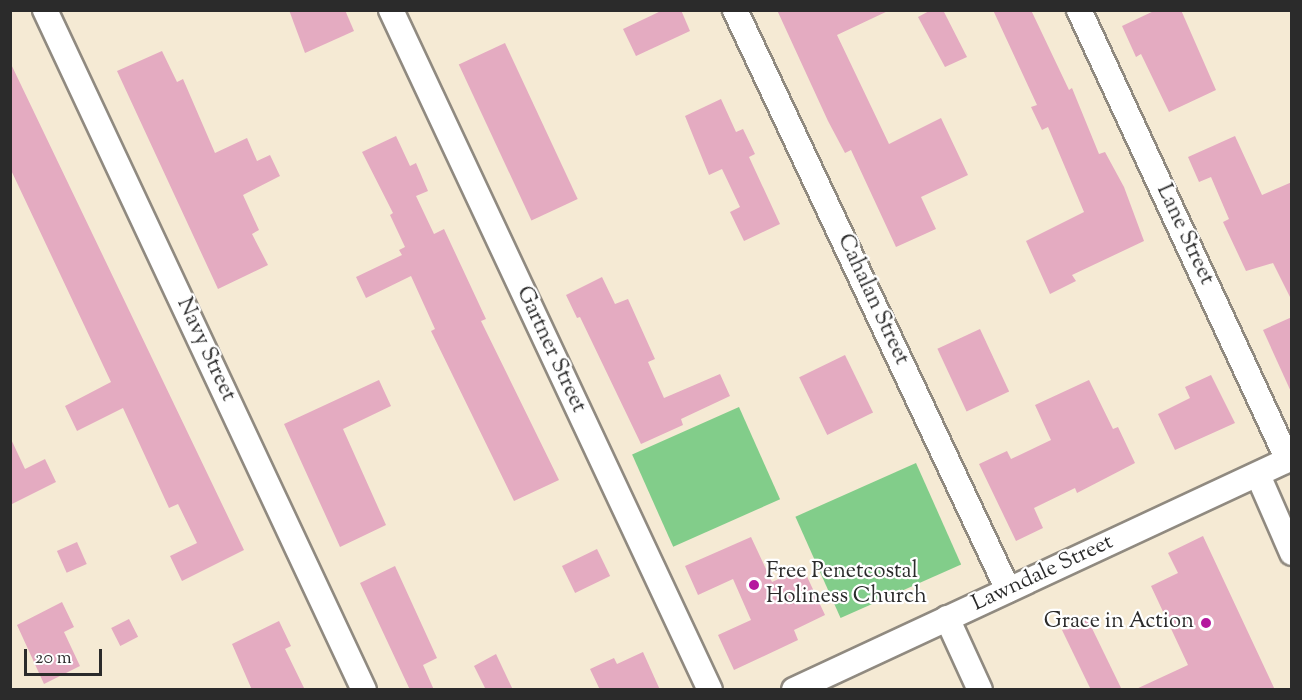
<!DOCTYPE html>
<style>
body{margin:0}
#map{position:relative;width:1302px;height:700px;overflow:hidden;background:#f5ead4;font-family:"Sorts Mill Goudy",serif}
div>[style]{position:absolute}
.green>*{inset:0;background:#82cd8a;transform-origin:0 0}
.building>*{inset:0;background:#e4abc1;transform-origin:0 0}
.roads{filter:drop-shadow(2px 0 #908a80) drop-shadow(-2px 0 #908a80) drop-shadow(0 2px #908a80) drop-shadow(0 -2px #908a80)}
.street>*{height:24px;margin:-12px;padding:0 12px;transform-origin:12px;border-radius:12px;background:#fff}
.dots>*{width:16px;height:16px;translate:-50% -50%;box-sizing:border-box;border:3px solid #fff;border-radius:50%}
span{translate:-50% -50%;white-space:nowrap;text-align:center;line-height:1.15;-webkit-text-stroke:4.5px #fff;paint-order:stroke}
.street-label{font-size:22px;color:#2b2b2b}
.poi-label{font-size:22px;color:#2b2b2b}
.left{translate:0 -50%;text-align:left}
.right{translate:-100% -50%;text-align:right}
.frame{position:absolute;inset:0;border:12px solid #2b2b2b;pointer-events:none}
.scale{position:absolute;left:24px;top:649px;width:78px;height:27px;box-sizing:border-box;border:3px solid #2b2b2b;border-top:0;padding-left:8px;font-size:18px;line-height:21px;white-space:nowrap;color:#2b2b2b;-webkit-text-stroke:4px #fff;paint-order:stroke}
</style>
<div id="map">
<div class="green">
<i style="left:739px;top:407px;width:101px;height:117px;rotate:66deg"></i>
<i style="left:916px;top:463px;width:111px;height:132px;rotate:66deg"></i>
</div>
<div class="building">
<i style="clip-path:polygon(289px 10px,345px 10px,354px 31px,305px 53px)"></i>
<i style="clip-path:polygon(663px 10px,681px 10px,690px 31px,636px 56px,623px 29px)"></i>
<i style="clip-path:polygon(777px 10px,890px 10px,837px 35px,889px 144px,941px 118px,968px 175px,921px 197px,936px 229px,896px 247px,851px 150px,845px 153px,828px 121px)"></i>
<i style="clip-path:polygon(931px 10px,943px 10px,967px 57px,945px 67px,918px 17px)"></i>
<i style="clip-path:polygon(993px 10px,1031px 10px,1069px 90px,1072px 88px,1099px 154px,1105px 152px,1124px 187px,1144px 241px,1072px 275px,1076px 281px,1050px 294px,1026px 241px,1084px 212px,1048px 127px,1042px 130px,1031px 107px,1037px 105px)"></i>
<i style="clip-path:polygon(1156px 10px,1181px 10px,1216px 90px,1169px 112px,1141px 54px,1136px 57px,1122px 26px)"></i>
<i style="left:505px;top:43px;width:172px;height:51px;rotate:65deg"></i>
<i style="clip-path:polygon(162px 51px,177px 82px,183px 79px,215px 153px,247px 138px,257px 161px,270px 155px,280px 176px,243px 195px,259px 230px,252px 234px,268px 265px,218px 289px,117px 71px)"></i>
<i style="clip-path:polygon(10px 62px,244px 550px,182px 581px,170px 556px,197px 543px,178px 504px,169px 508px,123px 408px,77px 431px,65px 406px,111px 382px,10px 168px)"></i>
<i style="clip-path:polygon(721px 99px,736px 132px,743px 129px,755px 154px,749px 157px,780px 224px,744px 241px,730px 212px,740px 207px,722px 169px,709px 175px,685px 116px)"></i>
<i style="clip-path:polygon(396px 136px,410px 166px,416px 163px,428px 191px,416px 196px,434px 234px,444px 229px,486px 319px,481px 321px,559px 480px,514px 501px,431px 331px,435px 329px,411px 276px,366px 298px,356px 277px,402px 255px,399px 250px,405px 247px,390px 215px,393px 213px,362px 152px)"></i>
<i style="clip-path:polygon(1235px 136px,1262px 195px,1292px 182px,1292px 301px,1273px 263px,1246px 271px,1223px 222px,1229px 219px,1211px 177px,1199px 182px,1188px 157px)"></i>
<i style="clip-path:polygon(602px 277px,615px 304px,628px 299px,655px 359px,648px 362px,664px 398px,720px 374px,730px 396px,681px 419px,683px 425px,641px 444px,580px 317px,577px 318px,566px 295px)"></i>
<i style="clip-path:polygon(1292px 317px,1292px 394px,1263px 330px)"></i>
<i style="left:980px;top:329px;width:69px;height:47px;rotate:65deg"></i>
<i style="left:845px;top:355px;width:64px;height:51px;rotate:64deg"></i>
<i style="clip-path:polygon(1211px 375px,1235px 423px,1175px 450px,1158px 414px,1190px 398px,1185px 387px)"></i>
<i style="clip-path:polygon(379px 380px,391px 406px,343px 429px,386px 525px,340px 547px,284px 424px)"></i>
<i style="clip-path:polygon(1089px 380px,1113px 429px,1118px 427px,1135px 463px,1077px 493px,1075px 488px,1034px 508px,1043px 528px,1016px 541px,979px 464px,1007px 451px,1011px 459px,1051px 440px,1035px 405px)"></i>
<i style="clip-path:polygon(10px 437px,25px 469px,45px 459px,56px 482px,10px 505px)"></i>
<i style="clip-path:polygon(1203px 536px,1275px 690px,1134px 690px,1188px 665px,1151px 586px,1178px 573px,1168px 553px)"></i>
<i style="clip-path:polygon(751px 537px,772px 582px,803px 568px,825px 615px,794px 630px,798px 640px,734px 670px,718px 635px,751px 620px,733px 579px,698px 595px,685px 566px)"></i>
<i style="left:77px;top:542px;width:24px;height:22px;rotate:66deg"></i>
<i style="left:597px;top:549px;width:30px;height:39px;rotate:64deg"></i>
<i style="clip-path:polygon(395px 566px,437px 658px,423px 665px,434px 690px,410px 690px,360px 583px)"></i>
<i style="clip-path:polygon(62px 602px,74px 627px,64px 632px,80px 666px,44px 684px,17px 625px)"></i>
<i style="clip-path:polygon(1087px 618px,1122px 690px,1091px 690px,1062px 630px)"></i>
<i style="left:129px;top:619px;width:20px;height:20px;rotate:63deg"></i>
<i style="clip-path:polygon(279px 621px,291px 646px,285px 649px,305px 690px,252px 690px,232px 644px)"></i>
<i style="clip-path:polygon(643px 652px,660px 690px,600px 690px,590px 669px,614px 658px,617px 664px)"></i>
<i style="clip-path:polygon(496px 654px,513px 690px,486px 690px,474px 666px)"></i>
</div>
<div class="roads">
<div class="street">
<i style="left:45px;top:10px;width:751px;rotate:64.87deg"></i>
<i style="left:391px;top:10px;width:751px;rotate:64.87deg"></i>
<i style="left:735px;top:10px;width:641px;rotate:64.79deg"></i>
<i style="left:1079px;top:10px;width:496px;rotate:65.1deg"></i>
<i style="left:1258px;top:475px;width:85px;rotate:66.4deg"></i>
<i style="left:947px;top:618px;width:79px;rotate:65.4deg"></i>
<i style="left:794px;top:690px;width:549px;rotate:-24.98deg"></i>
</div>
</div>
<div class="dots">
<i style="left:754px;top:585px;background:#b5179e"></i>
<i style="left:1206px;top:623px;background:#b5179e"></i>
</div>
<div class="street-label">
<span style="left:1184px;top:235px;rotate:65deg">Lane Street</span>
<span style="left:872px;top:300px;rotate:65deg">Cahalan Street</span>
<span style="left:205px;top:350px;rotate:65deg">Navy Street</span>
<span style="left:550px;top:350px;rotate:65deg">Gartner Street</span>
<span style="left:1043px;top:574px;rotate:-25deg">Lawndale Street</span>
</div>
<div class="poi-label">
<span class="left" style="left:766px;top:585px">Free Penetcostal<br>Holiness Church</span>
<span class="right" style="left:1194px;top:623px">Grace in Action</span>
</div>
<div class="frame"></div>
<div class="scale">20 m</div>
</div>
